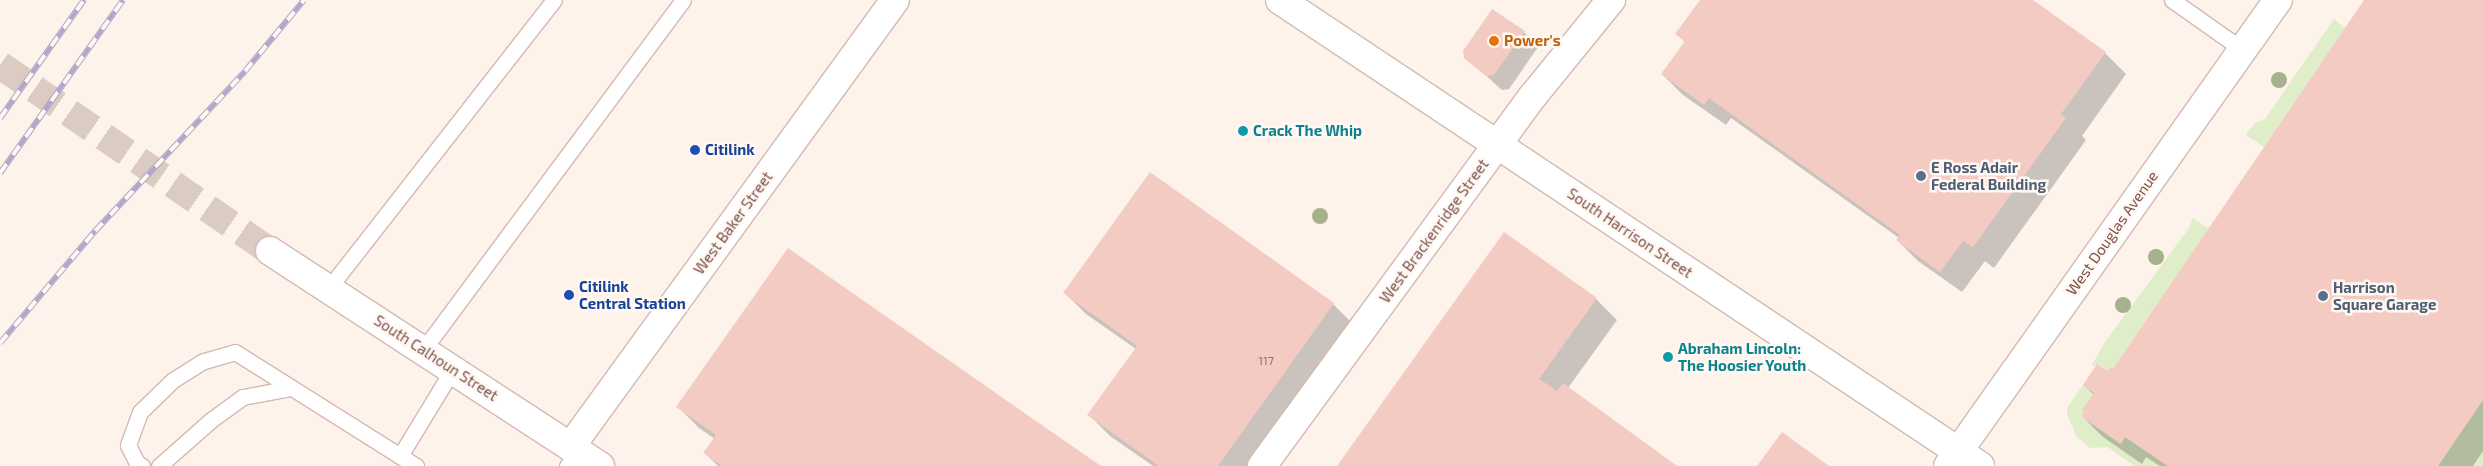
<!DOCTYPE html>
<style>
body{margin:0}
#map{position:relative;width:2483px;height:466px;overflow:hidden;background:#fdf3eb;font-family:"Exo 2",sans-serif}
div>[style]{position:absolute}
.green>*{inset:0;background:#dfedc8}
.shadow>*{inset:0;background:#0003}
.building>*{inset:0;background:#f4cbc2}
.secondary-tunnel>*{height:28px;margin-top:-14px;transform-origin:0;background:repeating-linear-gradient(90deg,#dccbc3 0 28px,transparent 0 42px)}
.roads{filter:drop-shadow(1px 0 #d4b9b2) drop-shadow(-1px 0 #d4b9b2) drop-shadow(0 1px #d4b9b2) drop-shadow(0 -1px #d4b9b2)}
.lane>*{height:15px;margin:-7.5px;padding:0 7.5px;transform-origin:7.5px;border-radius:7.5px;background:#fff}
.street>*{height:28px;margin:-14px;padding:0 14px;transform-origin:14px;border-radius:14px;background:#fff}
.secondary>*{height:28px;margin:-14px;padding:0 14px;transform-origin:14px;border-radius:14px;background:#fff}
.rail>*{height:5.5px;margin-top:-2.75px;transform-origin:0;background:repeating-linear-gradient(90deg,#fff8f3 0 11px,#b2a7ca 0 22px);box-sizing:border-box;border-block:1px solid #b2a7ca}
.trees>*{width:16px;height:16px;margin:-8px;border-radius:50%;background:#a6b18d}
.dots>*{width:14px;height:14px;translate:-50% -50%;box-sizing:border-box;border:2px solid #fff8f3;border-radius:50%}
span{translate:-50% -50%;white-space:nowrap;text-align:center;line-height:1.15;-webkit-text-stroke:5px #fff8f3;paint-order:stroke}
.number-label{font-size:12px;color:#99706a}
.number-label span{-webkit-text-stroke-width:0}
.food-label{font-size:15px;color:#c56008;font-weight:700}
.left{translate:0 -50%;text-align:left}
.culture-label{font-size:15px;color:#0d838f;font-weight:700}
.transit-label{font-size:15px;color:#164399;font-weight:700}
.service-label{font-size:15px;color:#4e5e75;font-weight:700}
.street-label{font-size:15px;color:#7b524c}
</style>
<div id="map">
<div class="green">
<i style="clip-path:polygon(2334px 19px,2345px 28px,2264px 147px,2247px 136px,2247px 133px,2255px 123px,2265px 119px)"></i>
<i style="clip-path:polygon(2193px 218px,2209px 229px,2113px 369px,2108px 371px,2098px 364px,2095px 367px,2092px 365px,2105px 342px,2189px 228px)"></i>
<i style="clip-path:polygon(2083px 385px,2094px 393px,2082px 410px,2084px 412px,2081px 417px,2120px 444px,2125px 437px,2168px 466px,2134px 466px,2108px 447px,2090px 448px,2077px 437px,2067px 415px,2067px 408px)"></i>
<i style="clip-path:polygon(2483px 400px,2483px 466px,2438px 466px,2450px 448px)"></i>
</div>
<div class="shadow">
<i style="clip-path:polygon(1701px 0,2031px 0,2105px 53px,2126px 74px,2082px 136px,2086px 140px,1994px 268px,1985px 261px,1962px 292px,1918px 261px,1897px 240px,1899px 238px,1731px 118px,1726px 125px,1683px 95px,1662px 74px,1685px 42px,1677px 34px)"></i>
<i style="clip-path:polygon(2366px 0,2483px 0,2483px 451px,2473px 466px,2160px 466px,2146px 457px,2142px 464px,2103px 437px,2082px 416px,2094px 395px,2084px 385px,2114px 371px)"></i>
<i style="clip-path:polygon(1524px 32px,1538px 47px,1509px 89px,1502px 90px,1465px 57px)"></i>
<i style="clip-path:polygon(1504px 234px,1596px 299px,1617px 320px,1568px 388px,1674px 466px,1339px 466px)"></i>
<i style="clip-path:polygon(1065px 293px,1333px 304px,1354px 325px,1254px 466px,1153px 466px,1110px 436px,1089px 415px,1136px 349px,1086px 314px)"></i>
<i style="clip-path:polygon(678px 407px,1099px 466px,718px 466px,705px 453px,715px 439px,699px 428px)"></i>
</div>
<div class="building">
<i style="clip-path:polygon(1700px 0,2033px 0,2106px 52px,2061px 114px,2066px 118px,1973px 247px,1963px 241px,1940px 272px,1896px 240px,1900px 235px,1709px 98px,1704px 105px,1661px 74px,1685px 41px,1675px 34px)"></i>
<i style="clip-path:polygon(2364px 0,2483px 0,2483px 400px,2438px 466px,2168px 466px,2125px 437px,2121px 444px,2081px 416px,2084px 412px,2082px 410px,2094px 393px,2083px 385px,2097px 364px,2108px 371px,2111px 367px,2113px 369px)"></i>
<i style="clip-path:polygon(1492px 9px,1525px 31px,1494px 75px,1486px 76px,1464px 58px,1463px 51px)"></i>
<i style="clip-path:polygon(1150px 172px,1334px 303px,1218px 466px,1159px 466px,1087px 415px,1137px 346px,1063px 293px)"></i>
<i style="clip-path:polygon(1504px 232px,1597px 298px,1539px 379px,1557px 391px,1563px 383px,1677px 466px,1337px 466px)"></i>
<i style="clip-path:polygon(788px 248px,1046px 428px,1101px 466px,722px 466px,703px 453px,716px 435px,676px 407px)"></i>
<i style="clip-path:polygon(1782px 432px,1829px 466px,1757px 466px)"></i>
</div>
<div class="secondary-tunnel">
<i style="left:0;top:65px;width:328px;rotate:34.6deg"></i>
</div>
<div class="roads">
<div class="lane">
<i style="left:2172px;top:0;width:87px;rotate:35.2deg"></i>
<i style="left:328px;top:289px;width:367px;rotate:-52deg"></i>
<i style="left:423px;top:350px;width:436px;rotate:-53.4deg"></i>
<i style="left:400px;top:456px;width:102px;rotate:-58.7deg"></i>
<i style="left:142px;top:466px;width:6px;rotate:-149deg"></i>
<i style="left:137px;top:463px;width:20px;rotate:-117deg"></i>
<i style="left:128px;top:445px;width:35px;rotate:-70deg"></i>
<i style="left:140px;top:412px;width:46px;rotate:-44.1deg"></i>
<i style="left:173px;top:380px;width:36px;rotate:-32deg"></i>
<i style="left:204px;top:361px;width:32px;rotate:-16deg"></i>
<i style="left:235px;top:352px;width:214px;rotate:32.2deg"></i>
<i style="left:159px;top:466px;width:69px;rotate:-41.5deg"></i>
<i style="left:211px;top:420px;width:39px;rotate:-36deg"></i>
<i style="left:243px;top:397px;width:49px;rotate:-10.6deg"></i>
<i style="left:567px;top:466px;width:19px;rotate:-55deg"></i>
</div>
<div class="street">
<i style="left:1280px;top:0;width:841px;rotate:33.65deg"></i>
<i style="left:571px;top:446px;width:551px;rotate:-54deg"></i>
<i style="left:1262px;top:466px;width:459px;rotate:-53.8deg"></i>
<i style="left:1533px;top:96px;width:124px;rotate:-50.9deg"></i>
<i style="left:1948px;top:466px;width:571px;rotate:-54.7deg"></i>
</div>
<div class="secondary">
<i style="left:270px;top:251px;width:394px;rotate:33.1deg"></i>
</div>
</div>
<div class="rail">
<i style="left:0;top:118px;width:145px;rotate:-54.6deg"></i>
<i style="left:0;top:173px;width:212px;rotate:-54.6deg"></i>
<i style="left:0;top:343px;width:147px;rotate:-49.7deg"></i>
<i style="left:95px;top:231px;width:219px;rotate:-46.8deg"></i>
<i style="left:245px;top:71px;width:92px;rotate:-50.3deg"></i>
</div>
<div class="trees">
<i style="left:2279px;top:80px"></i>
<i style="left:1320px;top:216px"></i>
<i style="left:2156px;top:257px"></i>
<i style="left:2123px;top:305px"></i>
</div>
<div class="dots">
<i style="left:1494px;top:41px;background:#e8710a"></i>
<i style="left:1243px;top:131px;background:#0f9aa8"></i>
<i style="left:695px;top:150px;background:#1a4fb4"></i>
<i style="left:1921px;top:176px;background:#5c6f8a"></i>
<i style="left:569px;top:295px;background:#1a4fb4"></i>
<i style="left:2323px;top:296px;background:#5c6f8a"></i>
<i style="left:1668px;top:357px;background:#0f9aa8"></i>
</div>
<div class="number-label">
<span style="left:1266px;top:361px">117</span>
</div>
<div class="food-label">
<span class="left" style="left:1504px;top:41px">Power's</span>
</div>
<div class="culture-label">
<span class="left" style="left:1253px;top:131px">Crack The Whip</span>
<span class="left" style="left:1678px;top:357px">Abraham Lincoln:<br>The Hoosier Youth</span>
</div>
<div class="transit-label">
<span class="left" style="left:705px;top:150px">Citilink</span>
<span class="left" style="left:579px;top:295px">Citilink<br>Central Station</span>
</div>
<div class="service-label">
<span class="left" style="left:1931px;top:176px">E Ross Adair<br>Federal Building</span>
<span class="left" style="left:2333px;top:296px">Harrison<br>Square Garage</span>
</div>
<div class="street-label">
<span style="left:733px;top:223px;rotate:-54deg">West Baker Street</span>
<span style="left:1434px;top:231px;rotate:-54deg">West Brackenridge Street</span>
<span style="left:1630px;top:233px;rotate:34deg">South Harrison Street</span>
<span style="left:2112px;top:233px;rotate:-55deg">West Douglas Avenue</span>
<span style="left:436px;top:358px;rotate:33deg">South Calhoun Street</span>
</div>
</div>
